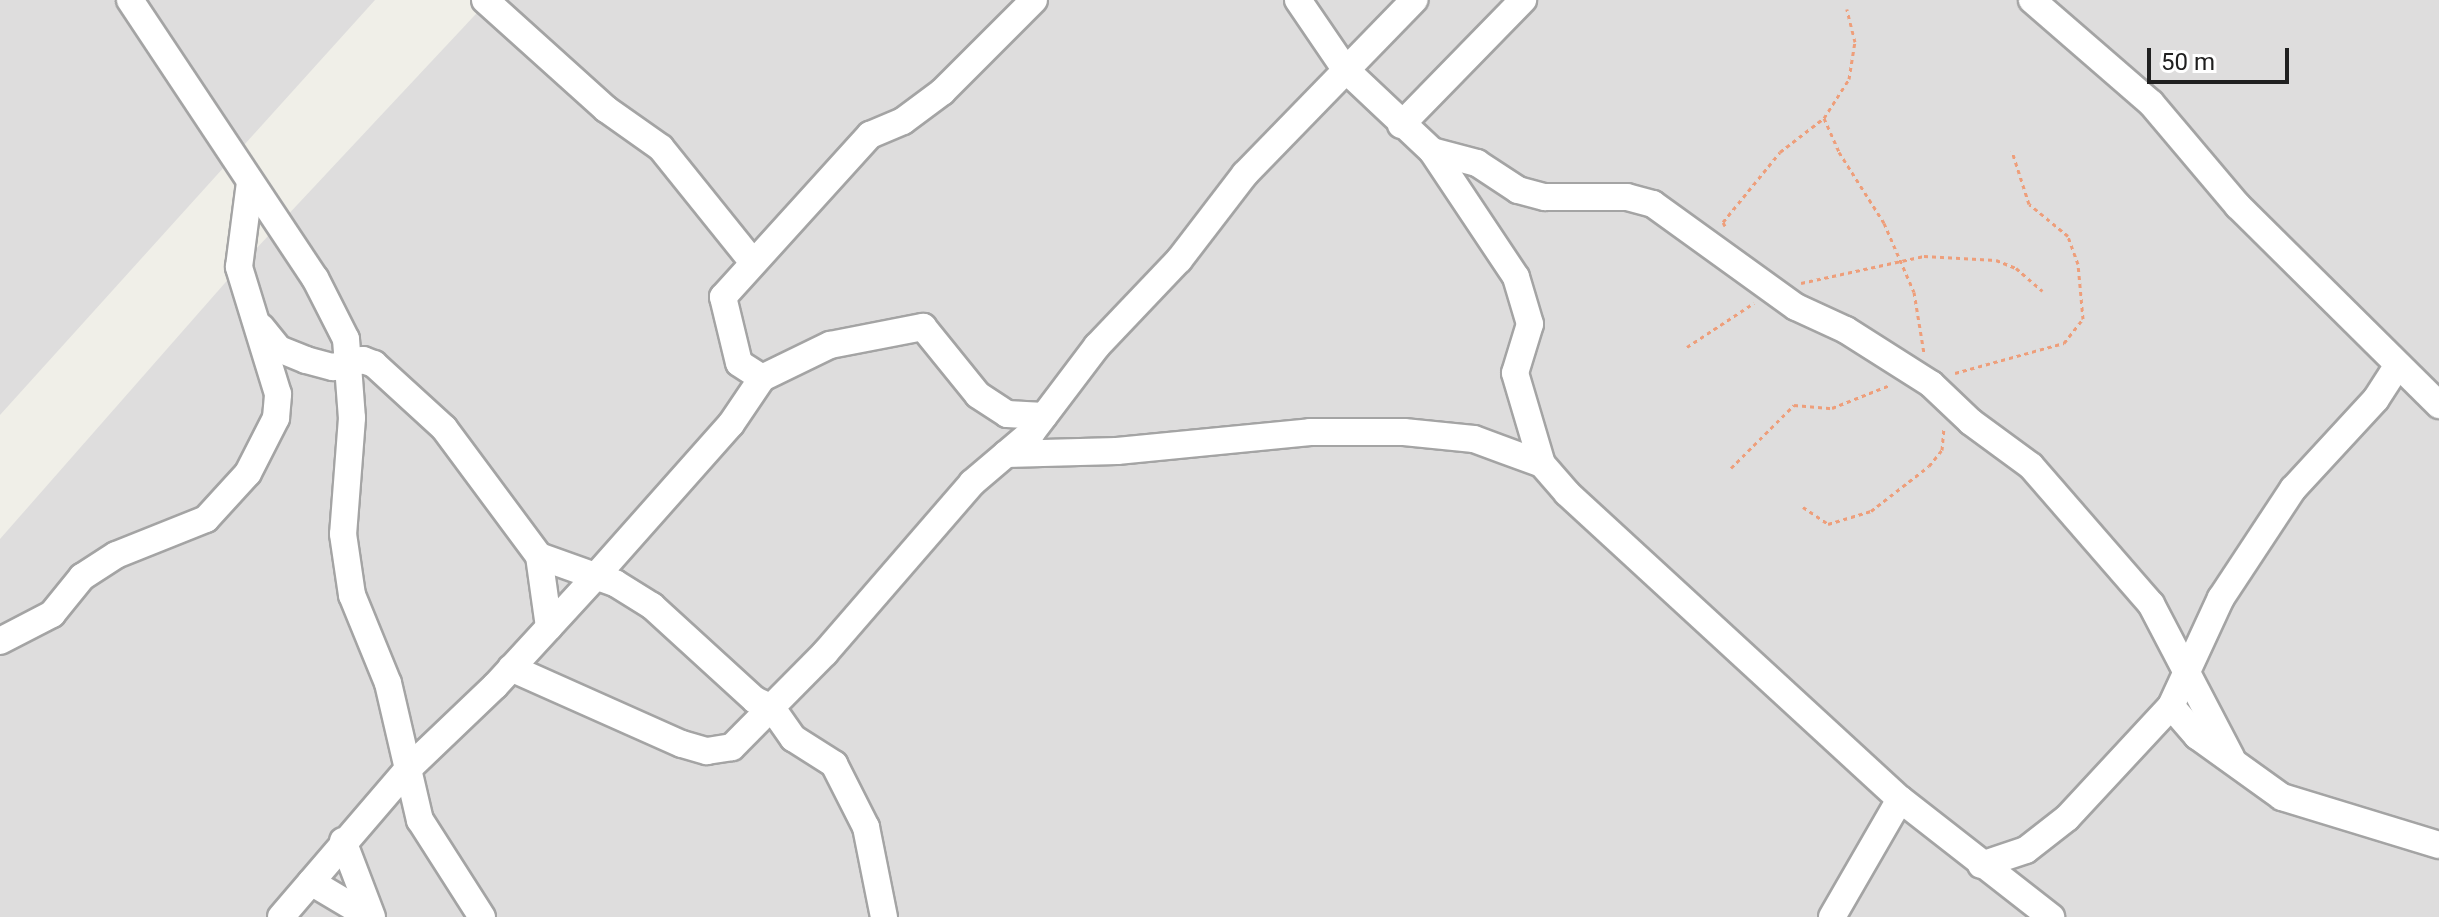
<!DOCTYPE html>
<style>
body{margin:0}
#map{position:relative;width:2439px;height:917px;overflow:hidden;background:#f0efe8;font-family:Roboto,sans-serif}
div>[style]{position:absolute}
.residential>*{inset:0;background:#dedddd}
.path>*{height:3px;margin-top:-1.5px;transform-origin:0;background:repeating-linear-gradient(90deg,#ee9e7a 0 4px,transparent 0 8px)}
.roads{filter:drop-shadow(2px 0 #a4a4a4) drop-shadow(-2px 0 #a4a4a4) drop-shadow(0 2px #a4a4a4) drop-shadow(0 -2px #a4a4a4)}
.minor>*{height:26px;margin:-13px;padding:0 13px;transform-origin:13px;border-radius:13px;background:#fff}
span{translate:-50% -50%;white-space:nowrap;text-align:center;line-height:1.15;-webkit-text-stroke:6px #fff;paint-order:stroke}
.scale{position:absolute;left:2147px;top:48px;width:142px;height:36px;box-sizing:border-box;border:4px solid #202020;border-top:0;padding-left:10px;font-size:24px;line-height:28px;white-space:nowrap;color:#202020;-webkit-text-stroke:6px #fff;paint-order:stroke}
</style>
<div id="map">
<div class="residential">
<i style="clip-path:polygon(0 0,375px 0,0 415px)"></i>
<i style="clip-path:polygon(489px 0,2439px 0,2439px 917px,0 917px,0 539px,239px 267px)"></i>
</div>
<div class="path">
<i style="left:1824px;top:118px;width:37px;rotate:66deg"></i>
<i style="left:1839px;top:152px;width:84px;rotate:57.6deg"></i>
<i style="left:1884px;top:223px;width:75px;rotate:66.5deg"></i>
<i style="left:1914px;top:292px;width:62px;rotate:80.7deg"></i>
<i style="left:1725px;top:226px;width:4px;rotate:-117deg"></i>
<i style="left:1723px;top:222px;width:90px;rotate:-50.8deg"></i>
<i style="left:1780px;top:152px;width:56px;rotate:-37.7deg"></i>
<i style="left:1824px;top:118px;width:46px;rotate:-57.3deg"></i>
<i style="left:1849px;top:79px;width:37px;rotate:-81deg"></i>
<i style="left:1855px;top:42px;width:34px;rotate:-104deg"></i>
<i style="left:1801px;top:283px;width:126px;rotate:-12.4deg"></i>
<i style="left:1924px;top:256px;width:72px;rotate:3.2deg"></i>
<i style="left:1996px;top:260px;width:22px;rotate:22deg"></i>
<i style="left:2016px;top:268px;width:35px;rotate:41deg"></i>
<i style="left:1687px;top:347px;width:80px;rotate:-33.3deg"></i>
<i style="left:1955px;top:373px;width:113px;rotate:-15.4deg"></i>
<i style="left:2064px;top:343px;width:31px;rotate:-52deg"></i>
<i style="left:2083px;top:319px;width:55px;rotate:-95.2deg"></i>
<i style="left:2078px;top:264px;width:30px;rotate:-110deg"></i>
<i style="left:2068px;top:236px;width:50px;rotate:-140.6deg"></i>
<i style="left:2029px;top:204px;width:56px;rotate:-107.8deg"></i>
<i style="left:1731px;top:468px;width:89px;rotate:-45deg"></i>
<i style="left:1794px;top:405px;width:38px;rotate:5deg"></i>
<i style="left:1832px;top:408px;width:62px;rotate:-21.6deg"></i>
<i style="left:1803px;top:507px;width:30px;rotate:34deg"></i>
<i style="left:1828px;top:524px;width:45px;rotate:-16.8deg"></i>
<i style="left:1871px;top:511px;width:73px;rotate:-37.8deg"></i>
<i style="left:1929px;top:466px;width:21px;rotate:-51deg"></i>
<i style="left:1942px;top:450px;width:22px;rotate:-85deg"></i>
</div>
<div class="roads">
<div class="minor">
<i style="left:130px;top:0;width:334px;rotate:56.4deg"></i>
<i style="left:315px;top:278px;width:68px;rotate:63.1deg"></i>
<i style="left:346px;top:339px;width:79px;rotate:85.7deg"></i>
<i style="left:352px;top:418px;width:116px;rotate:94.4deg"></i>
<i style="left:343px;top:534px;width:62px;rotate:81.6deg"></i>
<i style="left:352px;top:595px;width:95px;rotate:67.8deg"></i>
<i style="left:388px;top:683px;width:141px;rotate:76.9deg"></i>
<i style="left:420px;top:820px;width:115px;rotate:57.4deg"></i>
<i style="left:485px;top:0;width:163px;rotate:42deg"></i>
<i style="left:606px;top:109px;width:67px;rotate:35.3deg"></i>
<i style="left:661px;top:148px;width:145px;rotate:51.2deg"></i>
<i style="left:1298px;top:0;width:83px;rotate:55.7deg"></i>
<i style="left:1345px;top:69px;width:120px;rotate:43.3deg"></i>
<i style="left:1432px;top:151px;width:151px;rotate:56.3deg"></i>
<i style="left:1516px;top:277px;width:49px;rotate:73.4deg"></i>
<i style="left:1530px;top:324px;width:51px;rotate:107deg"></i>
<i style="left:1515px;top:373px;width:95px;rotate:73.5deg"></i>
<i style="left:1542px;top:464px;width:38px;rotate:49deg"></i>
<i style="left:1567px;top:493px;width:452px;rotate:42.6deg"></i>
<i style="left:1900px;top:799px;width:192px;rotate:38deg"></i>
<i style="left:2032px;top:0;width:157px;rotate:40.9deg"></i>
<i style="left:2151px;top:103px;width:135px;rotate:49.8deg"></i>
<i style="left:2238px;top:206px;width:283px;rotate:44.7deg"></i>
<i style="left:1401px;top:125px;width:175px;rotate:-45.7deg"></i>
<i style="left:1432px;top:151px;width:47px;rotate:14.9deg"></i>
<i style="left:1477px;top:163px;width:49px;rotate:33.4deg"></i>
<i style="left:1518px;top:190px;width:28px;rotate:15deg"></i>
<i style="left:1545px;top:197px;width:82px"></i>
<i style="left:1627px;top:197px;width:27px;rotate:15deg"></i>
<i style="left:1653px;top:204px;width:176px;rotate:35.8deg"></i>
<i style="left:1796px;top:307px;width:55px;rotate:24.7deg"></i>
<i style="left:1846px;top:330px;width:101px;rotate:32.4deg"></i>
<i style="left:1931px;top:384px;width:55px;rotate:43.5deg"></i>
<i style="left:1971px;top:422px;width:74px;rotate:36.3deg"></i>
<i style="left:2031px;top:466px;width:183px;rotate:49deg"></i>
<i style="left:2151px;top:604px;width:173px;rotate:62.4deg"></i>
<i style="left:261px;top:327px;width:28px;rotate:51deg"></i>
<i style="left:279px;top:349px;width:29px;rotate:22deg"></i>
<i style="left:306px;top:360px;width:28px;rotate:15deg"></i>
<i style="left:333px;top:367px;width:31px;rotate:-13deg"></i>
<i style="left:363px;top:360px;width:12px;rotate:20deg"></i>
<i style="left:374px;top:364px;width:95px;rotate:42.4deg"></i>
<i style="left:444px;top:428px;width:159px;rotate:53.4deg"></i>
<i style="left:539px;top:556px;width:72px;rotate:82deg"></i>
<i style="left:762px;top:378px;width:27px;rotate:-147deg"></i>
<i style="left:739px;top:363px;width:68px;rotate:-103.6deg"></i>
<i style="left:723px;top:297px;width:219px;rotate:-47.8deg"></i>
<i style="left:870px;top:135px;width:36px;rotate:-23deg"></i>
<i style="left:903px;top:121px;width:49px;rotate:-36.6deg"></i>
<i style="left:942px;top:92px;width:130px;rotate:-45deg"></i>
<i style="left:1006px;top:454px;width:111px;rotate:-1.5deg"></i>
<i style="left:1117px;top:451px;width:194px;rotate:-5.6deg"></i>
<i style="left:1310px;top:432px;width:94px"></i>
<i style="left:1404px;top:432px;width:70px;rotate:5.7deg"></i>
<i style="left:1474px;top:439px;width:72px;rotate:20.2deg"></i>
<i style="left:539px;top:556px;width:81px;rotate:19.6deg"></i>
<i style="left:615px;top:583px;width:44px;rotate:31.9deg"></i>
<i style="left:652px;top:606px;width:139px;rotate:42.4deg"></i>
<i style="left:755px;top:700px;width:19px;rotate:25deg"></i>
<i style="left:772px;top:708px;width:37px;rotate:55deg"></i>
<i style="left:793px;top:738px;width:49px;rotate:32.4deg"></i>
<i style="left:834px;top:764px;width:71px;rotate:63.1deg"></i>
<i style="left:866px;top:827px;width:92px;rotate:78.7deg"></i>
<i style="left:0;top:641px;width:59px;rotate:-27.4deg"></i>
<i style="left:52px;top:614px;width:48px;rotate:-51deg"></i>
<i style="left:82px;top:577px;width:40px;rotate:-32.9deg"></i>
<i style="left:116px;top:555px;width:97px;rotate:-21.8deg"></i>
<i style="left:206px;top:519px;width:62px;rotate:-47.6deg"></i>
<i style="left:248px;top:473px;width:62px;rotate:-63deg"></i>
<i style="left:276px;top:418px;width:24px;rotate:-85deg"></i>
<i style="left:278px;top:394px;width:133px;rotate:-107.1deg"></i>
<i style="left:239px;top:267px;width:86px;rotate:-82.6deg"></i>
<i style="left:511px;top:668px;width:187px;rotate:24deg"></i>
<i style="left:682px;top:744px;width:26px;rotate:16deg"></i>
<i style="left:707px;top:751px;width:25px;rotate:-9deg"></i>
<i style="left:732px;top:747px;width:132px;rotate:-45.3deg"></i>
<i style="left:825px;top:653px;width:225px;rotate:-49.1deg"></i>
<i style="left:972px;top:483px;width:79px;rotate:-40.4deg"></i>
<i style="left:1032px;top:432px;width:108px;rotate:-52.9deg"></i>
<i style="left:1097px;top:346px;width:119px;rotate:-46.4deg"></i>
<i style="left:1179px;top:260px;width:108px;rotate:-52.5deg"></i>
<i style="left:1245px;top:174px;width:243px;rotate:-45.8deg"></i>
<i style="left:2171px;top:706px;width:40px;rotate:49deg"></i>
<i style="left:2197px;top:736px;width:105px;rotate:35.7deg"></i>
<i style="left:2282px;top:797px;width:164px;rotate:17deg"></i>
<i style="left:343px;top:841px;width:81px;rotate:69.1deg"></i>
<i style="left:1981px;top:865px;width:47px;rotate:-18.4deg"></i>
<i style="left:2026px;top:850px;width:52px;rotate:-38deg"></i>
<i style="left:2067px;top:818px;width:153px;rotate:-47.1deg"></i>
<i style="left:2171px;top:706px;width:119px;rotate:-65.2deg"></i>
<i style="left:2221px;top:598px;width:131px;rotate:-56.6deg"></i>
<i style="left:2293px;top:489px;width:122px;rotate:-47.3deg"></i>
<i style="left:2376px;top:399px;width:40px;rotate:-57.1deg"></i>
<i style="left:311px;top:882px;width:69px;rotate:30.7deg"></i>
<i style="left:281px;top:917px;width:195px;rotate:-49.4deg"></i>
<i style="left:408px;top:769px;width:120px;rotate:-43.7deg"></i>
<i style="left:495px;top:686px;width:149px;rotate:-47.4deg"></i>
<i style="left:596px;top:576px;width:203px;rotate:-48.4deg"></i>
<i style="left:731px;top:424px;width:55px;rotate:-56deg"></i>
<i style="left:762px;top:378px;width:76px;rotate:-25.9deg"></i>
<i style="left:830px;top:345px;width:95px;rotate:-11deg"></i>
<i style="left:923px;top:327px;width:87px;rotate:51deg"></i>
<i style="left:978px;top:395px;width:35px;rotate:33deg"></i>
<i style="left:1007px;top:414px;width:37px;rotate:3deg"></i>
<i style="left:1832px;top:917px;width:136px;rotate:-60deg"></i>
</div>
</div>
<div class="scale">50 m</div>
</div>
